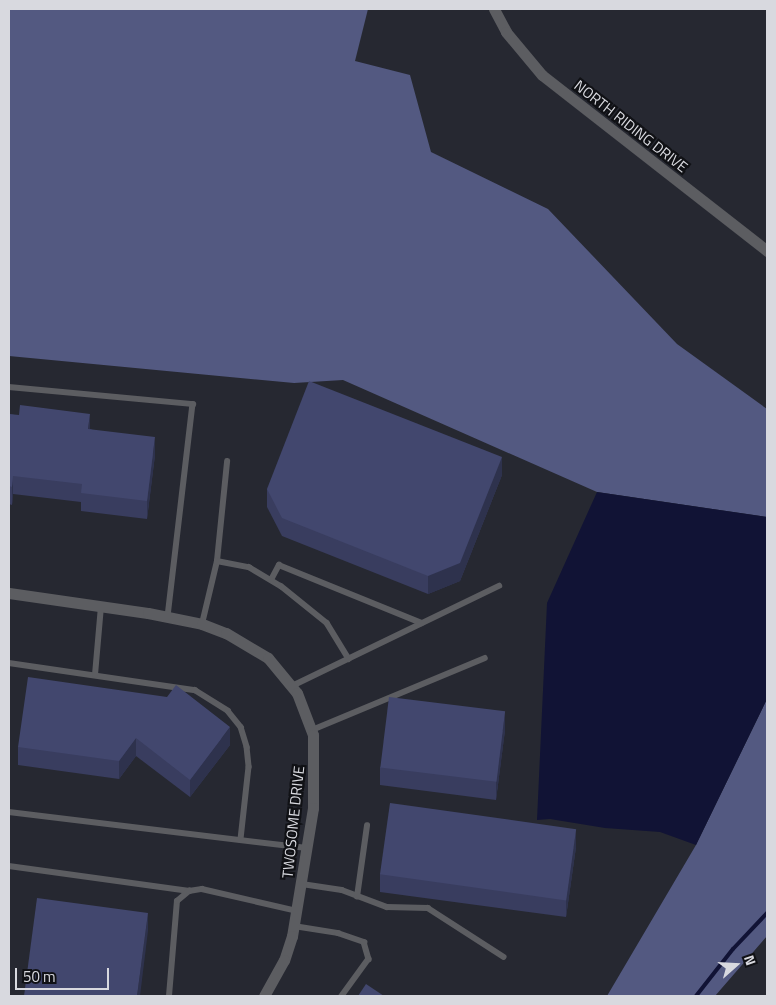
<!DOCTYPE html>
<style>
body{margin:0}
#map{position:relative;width:776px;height:1005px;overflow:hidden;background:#262831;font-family:"Titillium Web",sans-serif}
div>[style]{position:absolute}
.forest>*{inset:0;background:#535981}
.water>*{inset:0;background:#111335}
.stream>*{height:4px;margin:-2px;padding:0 2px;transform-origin:2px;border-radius:2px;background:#111335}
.lane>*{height:5.5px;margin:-2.75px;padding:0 2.75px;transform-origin:2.75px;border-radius:2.75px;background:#5c5d61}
.street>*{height:11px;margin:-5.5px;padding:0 5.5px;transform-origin:5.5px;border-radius:5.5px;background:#5c5d61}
.wall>*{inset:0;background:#393d5f}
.shaded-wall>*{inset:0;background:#2e324d}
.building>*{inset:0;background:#42476e;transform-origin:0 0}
span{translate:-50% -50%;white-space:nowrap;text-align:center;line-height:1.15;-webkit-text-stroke:4.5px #101115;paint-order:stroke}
.street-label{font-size:15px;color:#d8d9df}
.frame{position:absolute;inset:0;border:10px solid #d8d9df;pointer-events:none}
.north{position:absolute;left:711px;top:940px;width:50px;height:50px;-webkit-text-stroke:4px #101115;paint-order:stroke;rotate:71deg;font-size:14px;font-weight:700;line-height:20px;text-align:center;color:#d8d9df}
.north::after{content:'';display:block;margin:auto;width:18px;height:22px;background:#d8d9df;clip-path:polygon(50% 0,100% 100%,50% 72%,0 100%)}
.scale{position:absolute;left:15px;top:968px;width:94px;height:22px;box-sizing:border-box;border:2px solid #d8d9df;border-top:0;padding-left:6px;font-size:15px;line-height:18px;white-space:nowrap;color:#d8d9df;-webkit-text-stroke:4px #101115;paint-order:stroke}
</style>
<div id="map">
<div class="forest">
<i style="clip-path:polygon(9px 9px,368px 9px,355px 61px,410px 75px,431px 152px,548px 209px,677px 344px,767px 409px,767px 517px,597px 492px,343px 380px,294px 383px,9px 356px)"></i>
<i style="clip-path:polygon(767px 699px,767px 936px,715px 996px,607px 996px,696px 845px)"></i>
</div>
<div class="water">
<i style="clip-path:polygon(597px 492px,767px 517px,767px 699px,696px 845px,660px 832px,605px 828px,550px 819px,537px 820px,547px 603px)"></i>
</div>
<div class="stream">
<i style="left:696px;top:996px;width:60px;rotate:-51.8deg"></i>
<i style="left:733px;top:949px;width:50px;rotate:-46.6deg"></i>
</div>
<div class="lane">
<i style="left:9px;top:387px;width:185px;rotate:5.3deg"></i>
<i style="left:193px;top:404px;width:214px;rotate:96.7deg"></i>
<i style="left:217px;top:561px;width:100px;rotate:-84.2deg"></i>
<i style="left:271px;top:580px;width:17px;rotate:-62deg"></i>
<i style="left:279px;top:565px;width:154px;rotate:22.1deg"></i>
<i style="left:202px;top:624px;width:65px;rotate:-76.6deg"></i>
<i style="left:217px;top:561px;width:33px;rotate:11deg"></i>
<i style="left:249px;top:567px;width:37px;rotate:31deg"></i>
<i style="left:281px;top:586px;width:59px;rotate:38.8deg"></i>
<i style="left:327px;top:623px;width:42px;rotate:58.6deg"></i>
<i style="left:9px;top:663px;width:188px;rotate:8.3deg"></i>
<i style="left:195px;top:690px;width:39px;rotate:32deg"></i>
<i style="left:228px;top:711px;width:21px;rotate:51deg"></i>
<i style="left:241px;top:727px;width:21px;rotate:73deg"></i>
<i style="left:247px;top:747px;width:20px;rotate:84deg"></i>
<i style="left:249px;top:767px;width:73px;rotate:96.3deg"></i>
<i style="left:95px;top:675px;width:68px;rotate:-85deg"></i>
<i style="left:292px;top:686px;width:230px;rotate:-25.8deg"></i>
<i style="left:312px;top:730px;width:187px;rotate:-22.6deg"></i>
<i style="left:9px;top:812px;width:300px;rotate:6.9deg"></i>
<i style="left:9px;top:866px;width:182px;rotate:7.9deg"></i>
<i style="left:302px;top:884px;width:40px;rotate:8.5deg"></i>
<i style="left:342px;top:890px;width:48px;rotate:20.7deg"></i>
<i style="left:387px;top:907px;width:41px;rotate:1.4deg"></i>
<i style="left:428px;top:908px;width:90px;rotate:32.8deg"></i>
<i style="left:357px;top:897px;width:72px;rotate:-82deg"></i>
<i style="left:294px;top:926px;width:45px;rotate:9deg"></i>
<i style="left:338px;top:933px;width:28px;rotate:19deg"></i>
<i style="left:364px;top:942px;width:18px;rotate:74deg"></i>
<i style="left:369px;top:959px;width:46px;rotate:126.1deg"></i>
<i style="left:169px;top:996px;width:95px;rotate:-85.2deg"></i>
<i style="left:177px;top:901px;width:16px;rotate:-40deg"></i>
<i style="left:189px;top:891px;width:13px;rotate:-9deg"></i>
<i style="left:202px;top:889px;width:98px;rotate:13deg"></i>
</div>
<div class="street">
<i style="left:494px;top:9px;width:26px;rotate:62deg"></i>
<i style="left:506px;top:32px;width:56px;rotate:50.1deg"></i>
<i style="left:542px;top:75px;width:286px;rotate:38deg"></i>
<i style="left:9px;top:593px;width:140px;rotate:8.2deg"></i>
<i style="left:148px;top:613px;width:55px;rotate:11.5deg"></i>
<i style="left:202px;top:624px;width:26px;rotate:21deg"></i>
<i style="left:226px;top:633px;width:49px;rotate:30.8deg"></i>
<i style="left:268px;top:658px;width:45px;rotate:50.4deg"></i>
<i style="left:297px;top:693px;width:45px;rotate:69.1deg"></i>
<i style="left:313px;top:735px;width:73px;rotate:90deg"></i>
<i style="left:313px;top:808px;width:130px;rotate:99.3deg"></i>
<i style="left:292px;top:936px;width:25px;rotate:108deg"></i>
<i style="left:284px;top:960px;width:41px;rotate:119.1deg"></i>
</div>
<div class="wall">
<i style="clip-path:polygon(9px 414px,90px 429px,155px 455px,147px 519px,81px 511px,81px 502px,13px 494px,12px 505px,9px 504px)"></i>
<i style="clip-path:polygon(502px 475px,460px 581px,428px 594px,282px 536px,267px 507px,267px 489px)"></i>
<i style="clip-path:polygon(167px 697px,230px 745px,190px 797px,136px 756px,119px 779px,18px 765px,18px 747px)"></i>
<i style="clip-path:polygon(505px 730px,496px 800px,380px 785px,380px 767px)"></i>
<i style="clip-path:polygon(576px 847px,566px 917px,380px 892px,380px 874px)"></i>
</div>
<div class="shaded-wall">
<i style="clip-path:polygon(90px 414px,90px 432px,88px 429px)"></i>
<i style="clip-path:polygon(155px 437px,155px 455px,147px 519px,147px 501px)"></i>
<i style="clip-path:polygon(502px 457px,502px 475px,460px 581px,428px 594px,428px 576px)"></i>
<i style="clip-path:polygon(13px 476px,13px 494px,12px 505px,12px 487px)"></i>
<i style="clip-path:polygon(505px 712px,505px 730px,496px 800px,496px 782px)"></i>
<i style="clip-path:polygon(230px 727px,230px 745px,190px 797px,190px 780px)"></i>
<i style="clip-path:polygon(136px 738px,136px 756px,119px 779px,119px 761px)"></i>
<i style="clip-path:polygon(576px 829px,576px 847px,566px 917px,566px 899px)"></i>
<i style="clip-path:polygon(148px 913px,148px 931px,140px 996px,137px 996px)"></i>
</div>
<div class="building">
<i style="clip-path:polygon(309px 381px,502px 457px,460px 563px,428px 576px,282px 518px,267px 489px)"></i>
<i style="clip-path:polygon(20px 405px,90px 414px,88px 429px,155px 437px,147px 501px,81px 493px,82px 484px,13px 476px,12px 487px,9px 486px,9px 414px,19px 415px)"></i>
<i style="clip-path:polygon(28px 677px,167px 697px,176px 685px,230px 727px,190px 780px,136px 738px,119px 761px,18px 747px)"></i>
<i style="left:389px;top:697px;width:117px;height:71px;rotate:7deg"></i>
<i style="left:390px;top:803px;width:188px;height:72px;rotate:8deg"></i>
<i style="clip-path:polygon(37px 898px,148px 913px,137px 996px,24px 996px)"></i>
<i style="clip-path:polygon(366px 984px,384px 996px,358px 996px)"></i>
</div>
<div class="street-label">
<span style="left:631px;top:126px;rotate:38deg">NORTH RIDING DRIVE</span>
<span style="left:293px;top:822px;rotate:-84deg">TWOSOME DRIVE</span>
</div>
<div class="frame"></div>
<div class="north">N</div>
<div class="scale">50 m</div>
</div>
